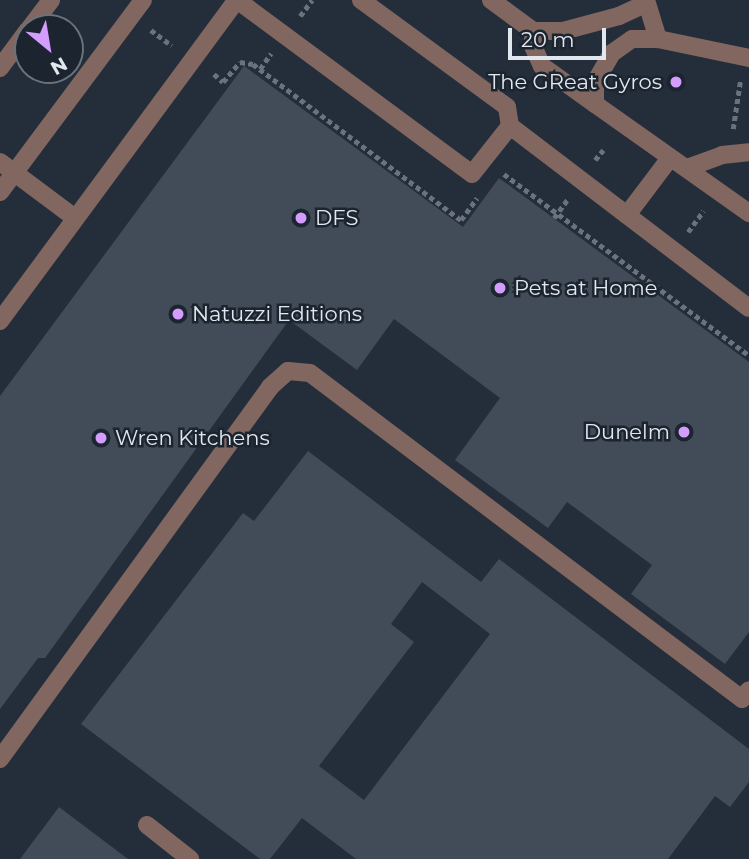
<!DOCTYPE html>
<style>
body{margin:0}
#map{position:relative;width:749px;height:859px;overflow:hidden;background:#242e3a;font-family:Montserrat,sans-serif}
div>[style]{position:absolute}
.building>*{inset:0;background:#414c58}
.path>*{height:4.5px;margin-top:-2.25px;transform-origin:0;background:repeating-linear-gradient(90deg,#6a727d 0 5px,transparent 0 8.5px)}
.lane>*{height:18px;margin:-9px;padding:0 9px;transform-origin:9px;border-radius:9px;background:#826761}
.dots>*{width:19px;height:19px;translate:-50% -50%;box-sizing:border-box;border:4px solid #1b242f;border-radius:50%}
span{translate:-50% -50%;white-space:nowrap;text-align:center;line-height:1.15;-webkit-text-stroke:5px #1b242f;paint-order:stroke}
.poi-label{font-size:21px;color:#e1e7ef}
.right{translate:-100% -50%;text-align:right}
.left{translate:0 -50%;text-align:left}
.north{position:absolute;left:14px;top:14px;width:70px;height:70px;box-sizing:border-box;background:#1b242f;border:2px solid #6a727c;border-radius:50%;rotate:150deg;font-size:19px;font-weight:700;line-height:28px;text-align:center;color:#e1e7ef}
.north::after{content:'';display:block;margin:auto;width:24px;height:32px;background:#d49cfc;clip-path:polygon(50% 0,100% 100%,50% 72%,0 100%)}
.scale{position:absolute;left:508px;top:28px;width:98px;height:32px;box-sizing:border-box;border:4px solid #e1e7ef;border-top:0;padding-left:9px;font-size:21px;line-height:24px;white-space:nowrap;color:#e1e7ef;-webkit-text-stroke:5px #1b242f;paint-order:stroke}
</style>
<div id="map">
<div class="building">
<i style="clip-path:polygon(244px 66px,463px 227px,499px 178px,749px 362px,749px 632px,725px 664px,631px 594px,652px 565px,567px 502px,548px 528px,455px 460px,500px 398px,394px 319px,357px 370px,289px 320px,45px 658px,38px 658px,0 709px,0 396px)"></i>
<i style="clip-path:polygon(evenodd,308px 451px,481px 582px,499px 559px,749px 749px,749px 782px,730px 807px,715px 796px,668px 859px,356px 859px,302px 818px,270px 859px,260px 859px,81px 724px,243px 513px,254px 521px,308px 451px,422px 582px,490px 634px,364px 800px,319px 766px,414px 642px,391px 624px,422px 582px)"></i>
<i style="clip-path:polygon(59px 807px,128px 859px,20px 859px)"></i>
</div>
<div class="path">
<i style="left:300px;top:16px;width:20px;rotate:-53deg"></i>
<i style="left:151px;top:30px;width:26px;rotate:37deg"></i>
<i style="left:260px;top:69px;width:19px;rotate:-55deg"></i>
<i style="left:214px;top:74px;width:12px;rotate:42deg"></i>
<i style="left:223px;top:82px;width:26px;rotate:-50deg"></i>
<i style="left:240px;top:62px;width:13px;rotate:9deg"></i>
<i style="left:253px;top:64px;width:260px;rotate:36.9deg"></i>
<i style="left:461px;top:220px;width:27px;rotate:-54deg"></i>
<i style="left:733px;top:129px;width:48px;rotate:-81.5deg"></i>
<i style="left:595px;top:160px;width:13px;rotate:-51deg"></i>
<i style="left:504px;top:174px;width:305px;rotate:36.5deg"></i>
<i style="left:554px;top:218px;width:24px;rotate:-54deg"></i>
<i style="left:688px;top:232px;width:26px;rotate:-54deg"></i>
</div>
<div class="lane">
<i style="left:361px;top:0;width:181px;rotate:36.2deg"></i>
<i style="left:507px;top:107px;width:19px;rotate:81deg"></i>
<i style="left:491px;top:0;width:52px;rotate:36.4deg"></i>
<i style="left:533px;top:31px;width:15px;rotate:90deg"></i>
<i style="left:533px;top:46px;width:22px;rotate:66deg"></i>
<i style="left:542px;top:66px;width:65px;rotate:35.6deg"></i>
<i style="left:646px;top:0;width:41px;rotate:72.9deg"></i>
<i style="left:30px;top:28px;width:35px;rotate:-53deg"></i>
<i style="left:533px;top:31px;width:30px"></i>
<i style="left:563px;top:31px;width:58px;rotate:-15deg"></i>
<i style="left:619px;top:16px;width:29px;rotate:-25deg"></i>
<i style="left:749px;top:58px;width:93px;rotate:-168.2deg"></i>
<i style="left:658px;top:39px;width:26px;rotate:180deg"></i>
<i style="left:632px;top:39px;width:24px;rotate:145deg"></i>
<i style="left:612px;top:53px;width:34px;rotate:120deg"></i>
<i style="left:595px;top:83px;width:21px;rotate:90deg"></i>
<i style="left:595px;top:104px;width:189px;rotate:35.3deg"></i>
<i style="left:0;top:68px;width:47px;rotate:-53.6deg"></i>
<i style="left:0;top:162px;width:94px;rotate:36.7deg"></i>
<i style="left:687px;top:168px;width:37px;rotate:-20deg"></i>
<i style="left:722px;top:155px;width:27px;rotate:-6deg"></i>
<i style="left:0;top:192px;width:239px;rotate:-53.3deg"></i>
<i style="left:627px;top:215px;width:71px;rotate:-53deg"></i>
<i style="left:0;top:321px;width:399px;rotate:-53.6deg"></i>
<i style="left:237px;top:0;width:292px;rotate:36.5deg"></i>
<i style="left:472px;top:174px;width:61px;rotate:-51.6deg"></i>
<i style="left:510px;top:126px;width:300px;rotate:37.3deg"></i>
<i style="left:0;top:759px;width:460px;rotate:-54deg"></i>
<i style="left:270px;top:387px;width:24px;rotate:-42deg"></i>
<i style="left:288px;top:371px;width:22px;rotate:5deg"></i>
<i style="left:310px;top:373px;width:541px;rotate:37.04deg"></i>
<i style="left:742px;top:699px;width:11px;rotate:-52deg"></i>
<i style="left:147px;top:825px;width:55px;rotate:38.3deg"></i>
</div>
<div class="dots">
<i style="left:676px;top:82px;background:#d49cfc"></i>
<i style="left:301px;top:218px;background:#d49cfc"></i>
<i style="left:500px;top:288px;background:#d49cfc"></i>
<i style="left:178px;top:314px;background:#d49cfc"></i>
<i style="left:684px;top:432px;background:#d49cfc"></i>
<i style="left:101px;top:438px;background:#d49cfc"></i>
</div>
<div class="poi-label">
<span class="right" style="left:662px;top:82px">The GReat Gyros</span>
<span class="left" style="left:315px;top:218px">DFS</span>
<span class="left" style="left:514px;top:288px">Pets at Home</span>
<span class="left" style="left:192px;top:314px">Natuzzi Editions</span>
<span class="right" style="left:670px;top:432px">Dunelm</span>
<span class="left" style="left:115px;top:438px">Wren Kitchens</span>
</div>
<div class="north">N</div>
<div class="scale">20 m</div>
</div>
